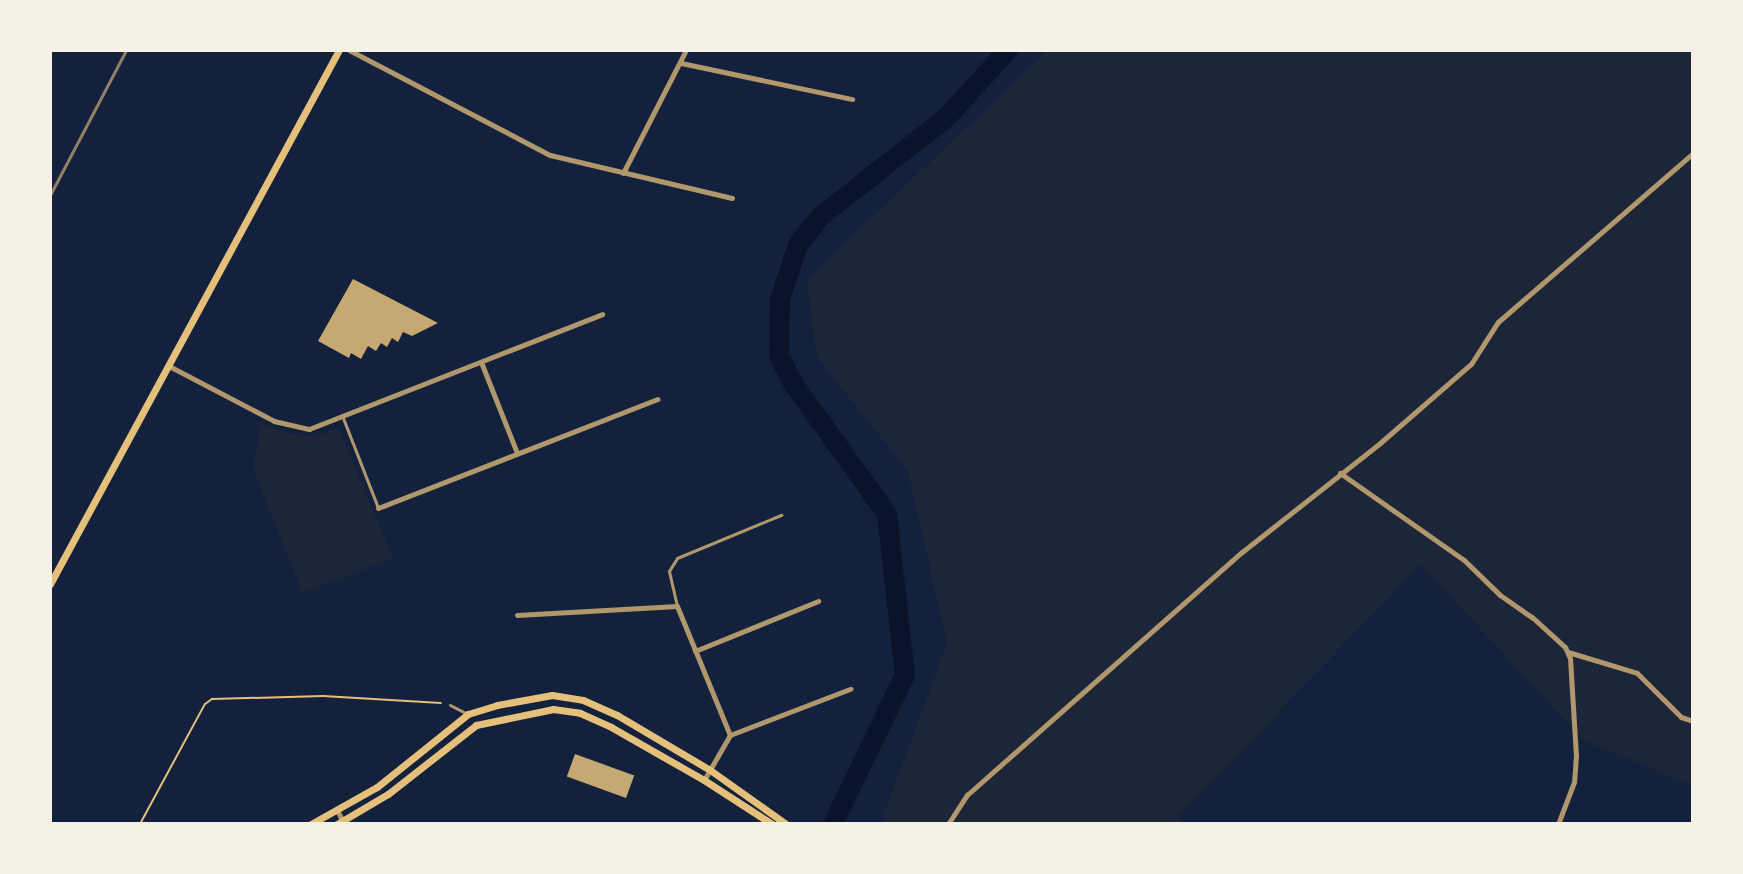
<!DOCTYPE html>
<style>
body{margin:0}
#map{position:relative;width:1743px;height:874px;overflow:hidden;background:#14213d;font-family:Commissioner,sans-serif}
div>[style]{position:absolute}
.green>*{inset:0;background:#1d2539}
.river>*{height:20px;margin:-10px;padding:0 10px;transform-origin:10px;border-radius:10px;background:#0b132b}
.building>*{inset:0;background:#c6a872;transform-origin:0 0}
.path>*{height:2px;margin:-1px;padding:0 1px;transform-origin:1px;border-radius:1px;background:#e5c07b}
.service>*{height:3px;margin:-1.5px;padding:0 1.5px;transform-origin:1.5px;border-radius:1.5px;background:#b1986c}
.minor>*{height:5px;margin:-2.5px;padding:0 2.5px;transform-origin:2.5px;border-radius:2.5px;background:#b1986c}
.secondary>*{height:7px;margin:-3.5px;padding:0 3.5px;transform-origin:3.5px;border-radius:3.5px;background:#e5c07b}
.rail>*{height:3px;margin:-1.5px;padding:0 1.5px;transform-origin:1.5px;border-radius:1.5px;background:#918062}
span{translate:-50% -50%;white-space:nowrap;text-align:center;line-height:1.15;-webkit-text-stroke:8px #f6f1e7;paint-order:stroke}
.frame{position:absolute;inset:0;border:52px solid #f6f1e7;pointer-events:none}
</style>
<div id="map">
<div class="green">
<i style="clip-path:polygon(1048px 50px,1693px 50px,1693px 786px,1583px 740px,1421px 564px,1176px 818px,1190px 824px,888px 824px,883px 817px,947px 643px,908px 471px,817px 358px,807px 279px)"></i>
<i style="clip-path:polygon(261px 423px,291px 434px,314px 437px,338px 427px,393px 558px,303px 593px,253px 470px)"></i>
</div>
<div class="river">
<i style="left:833px;top:824px;width:165px;rotate:-64.2deg"></i>
<i style="left:905px;top:675px;width:162px;rotate:-96.4deg"></i>
<i style="left:887px;top:514px;width:161px;rotate:-125.7deg"></i>
<i style="left:793px;top:383px;width:31px;rotate:-117deg"></i>
<i style="left:779px;top:355px;width:56px;rotate:-89deg"></i>
<i style="left:780px;top:299px;width:57px;rotate:-71.6deg"></i>
<i style="left:798px;top:245px;width:37px;rotate:-52deg"></i>
<i style="left:821px;top:216px;width:159px;rotate:-38.1deg"></i>
<i style="left:946px;top:118px;width:92px;rotate:-47.6deg"></i>
</div>
<div class="building">
<i style="clip-path:polygon(353px 279px,438px 323px,412px 336px,403px 332px,398px 342px,392px 338px,387px 347px,381px 343px,376px 351px,368px 346px,361px 359px,351px 353px,349px 358px,318px 341px)"></i>
<i style="left:575px;top:754px;width:63px;height:24px;rotate:20deg"></i>
</div>
<div class="path">
<i style="left:140px;top:824px;width:136px;rotate:-61.6deg"></i>
<i style="left:205px;top:704px;width:9px;rotate:-36deg"></i>
<i style="left:212px;top:699px;width:111px;rotate:-1.5deg"></i>
<i style="left:323px;top:696px;width:118px;rotate:3.4deg"></i>
</div>
<div class="service">
<i style="left:343px;top:418px;width:97px;rotate:68.7deg"></i>
<i style="left:677px;top:606px;width:36px;rotate:-103deg"></i>
<i style="left:669px;top:571px;width:15px;rotate:-58deg"></i>
<i style="left:677px;top:558px;width:113px;rotate:-22.5deg"></i>
<i style="left:450px;top:705px;width:20px;rotate:27deg"></i>
</div>
<div class="minor">
<i style="left:349px;top:50px;width:227px;rotate:27.6deg"></i>
<i style="left:550px;top:155px;width:187px;rotate:13.3deg"></i>
<i style="left:681px;top:63px;width:175px;rotate:11.9deg"></i>
<i style="left:623px;top:173px;width:138px;rotate:-62.9deg"></i>
<i style="left:481px;top:362px;width:98px;rotate:68.4deg"></i>
<i style="left:169px;top:366px;width:119px;rotate:27.6deg"></i>
<i style="left:274px;top:421px;width:36px;rotate:13deg"></i>
<i style="left:309px;top:429px;width:315px;rotate:-21.4deg"></i>
<i style="left:1340px;top:473px;width:151px;rotate:35.1deg"></i>
<i style="left:1464px;top:560px;width:50px;rotate:44.2deg"></i>
<i style="left:1500px;top:595px;width:39px;rotate:35deg"></i>
<i style="left:1532px;top:617px;width:45px;rotate:42.3deg"></i>
<i style="left:1565px;top:647px;width:12px;rotate:66deg"></i>
<i style="left:1570px;top:658px;width:97px;rotate:86.5deg"></i>
<i style="left:1576px;top:755px;width:27px;rotate:94deg"></i>
<i style="left:1574px;top:782px;width:45px;rotate:110.9deg"></i>
<i style="left:378px;top:508px;width:300px;rotate:-21.3deg"></i>
<i style="left:517px;top:615px;width:160px;rotate:-3.2deg"></i>
<i style="left:677px;top:606px;width:139px;rotate:67.7deg"></i>
<i style="left:730px;top:735px;width:52px;rotate:120deg"></i>
<i style="left:695px;top:651px;width:133px;rotate:-22.1deg"></i>
<i style="left:1568px;top:652px;width:72px;rotate:16.9deg"></i>
<i style="left:1637px;top:673px;width:62px;rotate:45deg"></i>
<i style="left:1681px;top:717px;width:13px;rotate:18deg"></i>
<i style="left:730px;top:735px;width:129px;rotate:-21deg"></i>
<i style="left:337px;top:810px;width:16px;rotate:63deg"></i>
<i style="left:948px;top:824px;width:35px;rotate:-57deg"></i>
<i style="left:967px;top:795px;width:367px;rotate:-41.5deg"></i>
<i style="left:1242px;top:552px;width:176px;rotate:-38.3deg"></i>
<i style="left:1380px;top:443px;width:121px;rotate:-41deg"></i>
<i style="left:1471px;top:364px;width:50px;rotate:-57.3deg"></i>
<i style="left:1498px;top:322px;width:258px;rotate:-40.9deg"></i>
</div>
<div class="secondary">
<i style="left:50px;top:584px;width:607px;rotate:-61.58deg"></i>
<i style="left:311px;top:824px;width:76px;rotate:-29.3deg"></i>
<i style="left:377px;top:787px;width:117px;rotate:-38.7deg"></i>
<i style="left:468px;top:714px;width:30px;rotate:-17deg"></i>
<i style="left:497px;top:705px;width:56px;rotate:-10.3deg"></i>
<i style="left:552px;top:695px;width:31px;rotate:9deg"></i>
<i style="left:583px;top:700px;width:37px;rotate:24deg"></i>
<i style="left:617px;top:715px;width:108px;rotate:30.6deg"></i>
<i style="left:710px;top:770px;width:93px;rotate:35.4deg"></i>
<i style="left:337px;top:824px;width:59px;rotate:-30.5deg"></i>
<i style="left:388px;top:794px;width:112px;rotate:-38.1deg"></i>
<i style="left:476px;top:725px;width:79px;rotate:-11.7deg"></i>
<i style="left:553px;top:709px;width:27px;rotate:8deg"></i>
<i style="left:580px;top:713px;width:34px;rotate:24deg"></i>
<i style="left:611px;top:727px;width:107px;rotate:29.7deg"></i>
<i style="left:704px;top:780px;width:81px;rotate:32.9deg"></i>
</div>
<div class="rail">
<i style="left:50px;top:195px;width:164px;rotate:-62.3deg"></i>
</div>
<div class="frame"></div>
</div>
